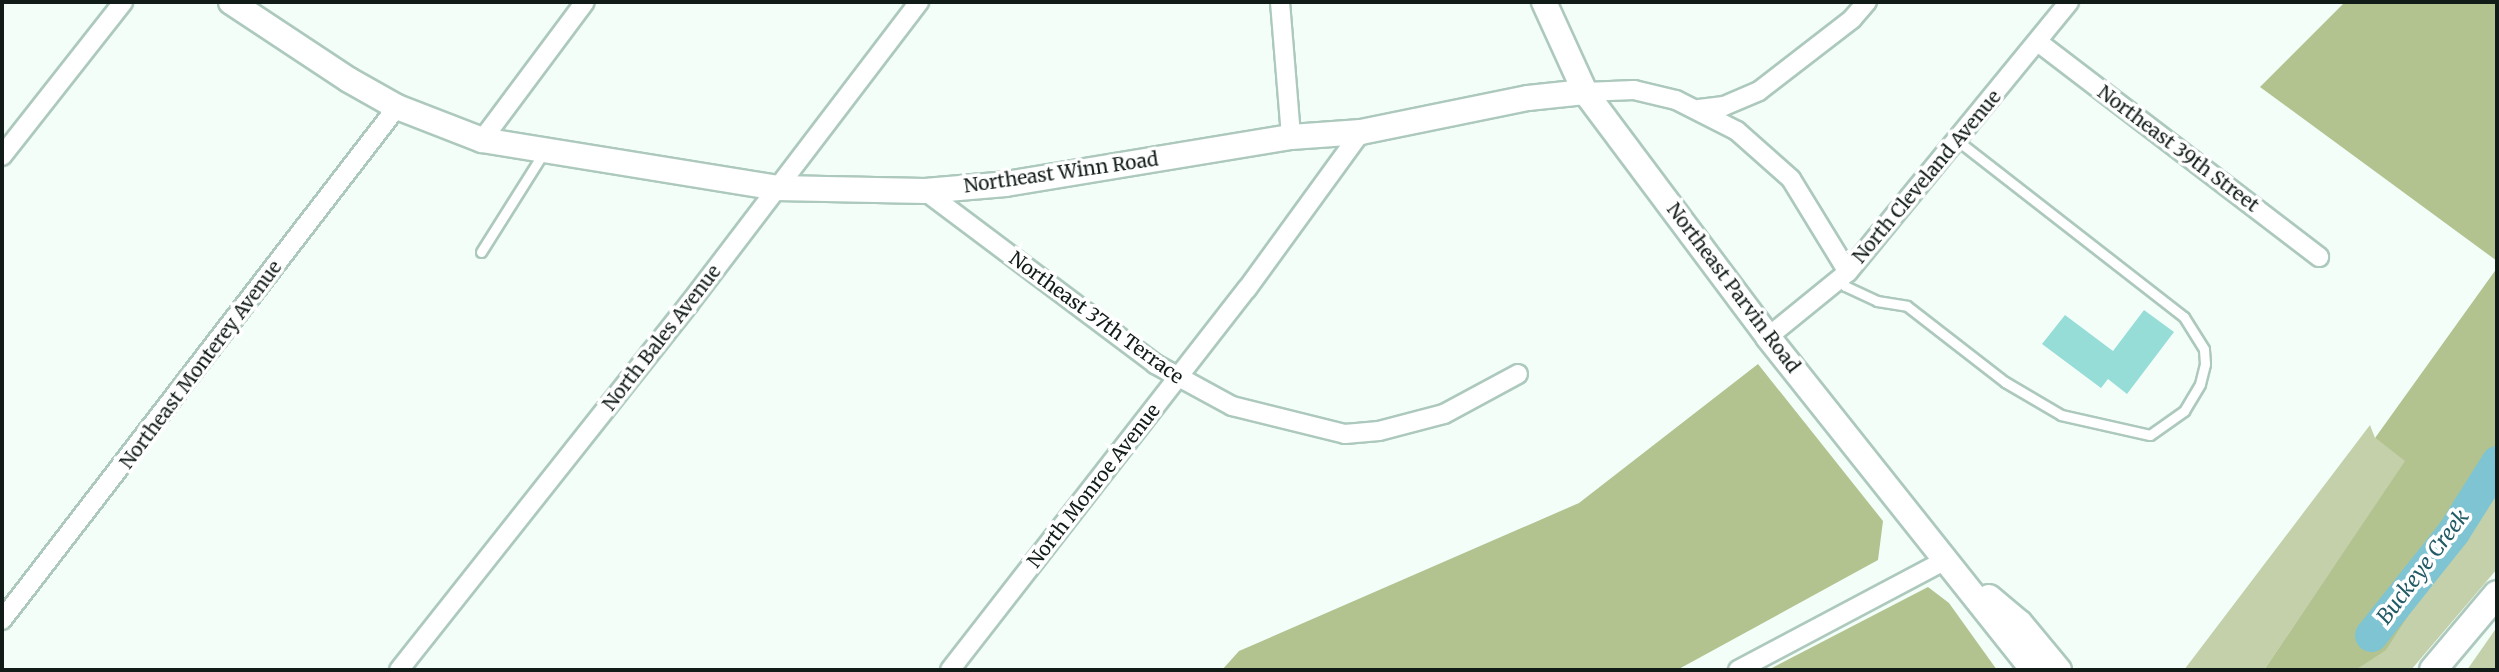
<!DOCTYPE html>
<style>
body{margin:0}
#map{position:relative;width:2499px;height:672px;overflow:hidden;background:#f3fef9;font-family:Merriweather,serif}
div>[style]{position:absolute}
.green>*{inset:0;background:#c3d0aa}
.forest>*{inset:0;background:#b2c390}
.river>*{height:33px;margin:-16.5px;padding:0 16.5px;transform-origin:16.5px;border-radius:16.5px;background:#7fc4d2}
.building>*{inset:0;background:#96ddd8}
.roads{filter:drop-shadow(2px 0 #adc9bd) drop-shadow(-2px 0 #adc9bd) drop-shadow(0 2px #adc9bd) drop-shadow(0 -2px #adc9bd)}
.lane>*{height:9px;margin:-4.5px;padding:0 4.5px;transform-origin:4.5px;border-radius:4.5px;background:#fff}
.street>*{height:18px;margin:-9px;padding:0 9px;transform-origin:9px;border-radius:9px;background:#fff}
.secondary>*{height:24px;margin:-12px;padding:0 12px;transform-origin:12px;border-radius:12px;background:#fff}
.primary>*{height:26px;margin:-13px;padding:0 13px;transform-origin:13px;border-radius:13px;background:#fff}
span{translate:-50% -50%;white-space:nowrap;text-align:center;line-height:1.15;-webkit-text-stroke:7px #fff;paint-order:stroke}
.street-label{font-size:19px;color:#111b17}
.water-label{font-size:21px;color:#225b66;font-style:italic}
.frame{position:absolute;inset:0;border:4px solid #111b17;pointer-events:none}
</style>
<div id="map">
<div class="green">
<i style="clip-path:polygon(2370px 425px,2375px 438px,2406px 461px,2264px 670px,2184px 670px)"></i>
<i style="clip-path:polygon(2497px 478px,2497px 569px,2411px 670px,2356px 670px,2386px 649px)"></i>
<i style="clip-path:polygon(2497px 627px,2497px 670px,2467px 670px)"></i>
</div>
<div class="forest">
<i style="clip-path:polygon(2345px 2px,2497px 2px,2497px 261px,2260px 87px)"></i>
<i style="clip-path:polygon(2497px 268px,2497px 478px,2386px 650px,2356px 670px,2264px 670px,2405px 461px,2375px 438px)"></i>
<i style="clip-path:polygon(1758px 364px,1883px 521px,1878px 560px,1677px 670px,1222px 670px,1239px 651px,1579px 503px)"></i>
<i style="clip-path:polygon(1928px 587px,1949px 603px,1997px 670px,1768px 670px)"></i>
</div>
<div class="river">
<i style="left:2371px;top:635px;width:132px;rotate:-51.5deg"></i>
<i style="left:2453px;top:532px;width:83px;rotate:-57.8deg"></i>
</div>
<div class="building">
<i style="clip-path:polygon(2144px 310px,2174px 332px,2127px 394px,2108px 379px,2101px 388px,2042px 344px,2065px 315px,2113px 351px)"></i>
</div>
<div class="roads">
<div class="lane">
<i style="left:481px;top:252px;width:118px;rotate:-57.8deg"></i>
<i style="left:1841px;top:278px;width:9px;rotate:63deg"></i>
<i style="left:1845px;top:286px;width:35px;rotate:25deg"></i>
<i style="left:1877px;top:301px;width:30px;rotate:9deg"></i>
<i style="left:1907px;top:306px;width:124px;rotate:37.8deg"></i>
<i style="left:2005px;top:382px;width:65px;rotate:30.5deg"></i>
<i style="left:2061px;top:415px;width:91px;rotate:12.7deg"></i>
<i style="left:2150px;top:435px;width:42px;rotate:-35.2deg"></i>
<i style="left:2184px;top:411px;width:31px;rotate:-59deg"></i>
<i style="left:2200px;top:384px;width:21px;rotate:-76deg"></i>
<i style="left:2205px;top:364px;width:15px;rotate:-94deg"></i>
<i style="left:2204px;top:349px;width:38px;rotate:-122deg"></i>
<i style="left:2184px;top:317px;width:286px;rotate:-142.1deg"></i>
</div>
<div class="street">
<i style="left:1280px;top:2px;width:135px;rotate:85.3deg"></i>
<i style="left:2038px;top:42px;width:354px;rotate:37.4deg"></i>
<i style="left:1585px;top:92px;width:49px;rotate:-2.3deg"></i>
<i style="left:1634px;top:90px;width:43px;rotate:13.4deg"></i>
<i style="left:1676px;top:100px;width:68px;rotate:26.9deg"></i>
<i style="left:1737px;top:131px;width:72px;rotate:41.6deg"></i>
<i style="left:1791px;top:179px;width:109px;rotate:58.5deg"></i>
<i style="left:1699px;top:109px;width:25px;rotate:-7deg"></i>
<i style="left:1724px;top:106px;width:38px;rotate:-23deg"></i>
<i style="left:1759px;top:91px;width:118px;rotate:-37.7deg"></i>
<i style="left:1852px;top:19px;width:23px;rotate:-49deg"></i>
<i style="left:482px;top:140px;width:172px;rotate:-53.3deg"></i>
<i style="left:2px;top:156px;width:196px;rotate:-51.8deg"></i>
<i style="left:925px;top:191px;width:288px;rotate:36.9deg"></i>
<i style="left:1155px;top:364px;width:88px;rotate:28.6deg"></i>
<i style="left:1232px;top:406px;width:116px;rotate:13.9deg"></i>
<i style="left:1345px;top:434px;width:34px;rotate:-5deg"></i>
<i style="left:1379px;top:431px;width:67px;rotate:-14.7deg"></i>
<i style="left:1444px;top:414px;width:84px;rotate:-28.4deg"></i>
<i style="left:1768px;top:337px;width:103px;rotate:-39.1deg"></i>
<i style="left:1848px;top:272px;width:349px;rotate:-50.7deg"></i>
<i style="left:2px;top:620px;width:647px;rotate:-52.4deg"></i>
<i style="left:399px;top:670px;width:467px;rotate:-51.6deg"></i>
<i style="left:689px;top:304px;width:380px;rotate:-52.7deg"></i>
<i style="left:950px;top:670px;width:483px;rotate:-52.1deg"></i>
<i style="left:1247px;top:289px;width:194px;rotate:-54deg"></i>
<i style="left:1738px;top:670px;width:235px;rotate:-27.9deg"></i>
</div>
<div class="secondary">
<i style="left:231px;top:2px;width:141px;rotate:33.5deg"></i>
<i style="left:349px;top:80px;width:55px;rotate:29.4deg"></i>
<i style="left:397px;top:107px;width:91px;rotate:21.2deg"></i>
<i style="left:482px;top:140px;width:299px;rotate:9.2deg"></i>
<i style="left:777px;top:188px;width:148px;rotate:1.2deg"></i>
<i style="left:925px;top:191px;width:81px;rotate:-4.9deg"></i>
<i style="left:1006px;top:184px;width:289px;rotate:-9.4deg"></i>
<i style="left:1291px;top:137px;width:70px;rotate:-4.1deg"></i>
<i style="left:1361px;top:132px;width:170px;rotate:-11.5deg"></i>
<i style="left:1528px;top:98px;width:57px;rotate:-6deg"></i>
<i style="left:1544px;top:2px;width:99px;rotate:65.5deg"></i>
<i style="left:1585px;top:92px;width:306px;rotate:53.2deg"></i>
<i style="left:1768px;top:337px;width:426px;rotate:51.5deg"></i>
<i style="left:1989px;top:597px;width:40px;rotate:40deg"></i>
<i style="left:2020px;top:623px;width:61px;rotate:50.3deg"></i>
</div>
<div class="primary">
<i style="left:2433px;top:670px;width:99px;rotate:-49.9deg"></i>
</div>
</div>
<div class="street-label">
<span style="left:2178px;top:149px;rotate:37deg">Northeast 39th Street</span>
<span style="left:1061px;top:173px;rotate:-8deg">Northeast Winn Road</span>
<span style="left:1927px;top:177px;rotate:-50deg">North Cleveland Avenue</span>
<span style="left:1733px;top:288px;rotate:53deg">Northeast Parvin Road</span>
<span style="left:1096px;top:318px;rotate:36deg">Northeast 37th Terrace</span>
<span style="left:662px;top:338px;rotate:-52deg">North Bales Avenue</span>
<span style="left:201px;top:365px;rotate:-53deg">Northeast Monterey Avenue</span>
<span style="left:1094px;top:486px;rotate:-52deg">North Monroe Avenue</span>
</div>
<div class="water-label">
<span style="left:2423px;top:567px;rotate:-53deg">Buckeye Creek</span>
</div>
<div class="frame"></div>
</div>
